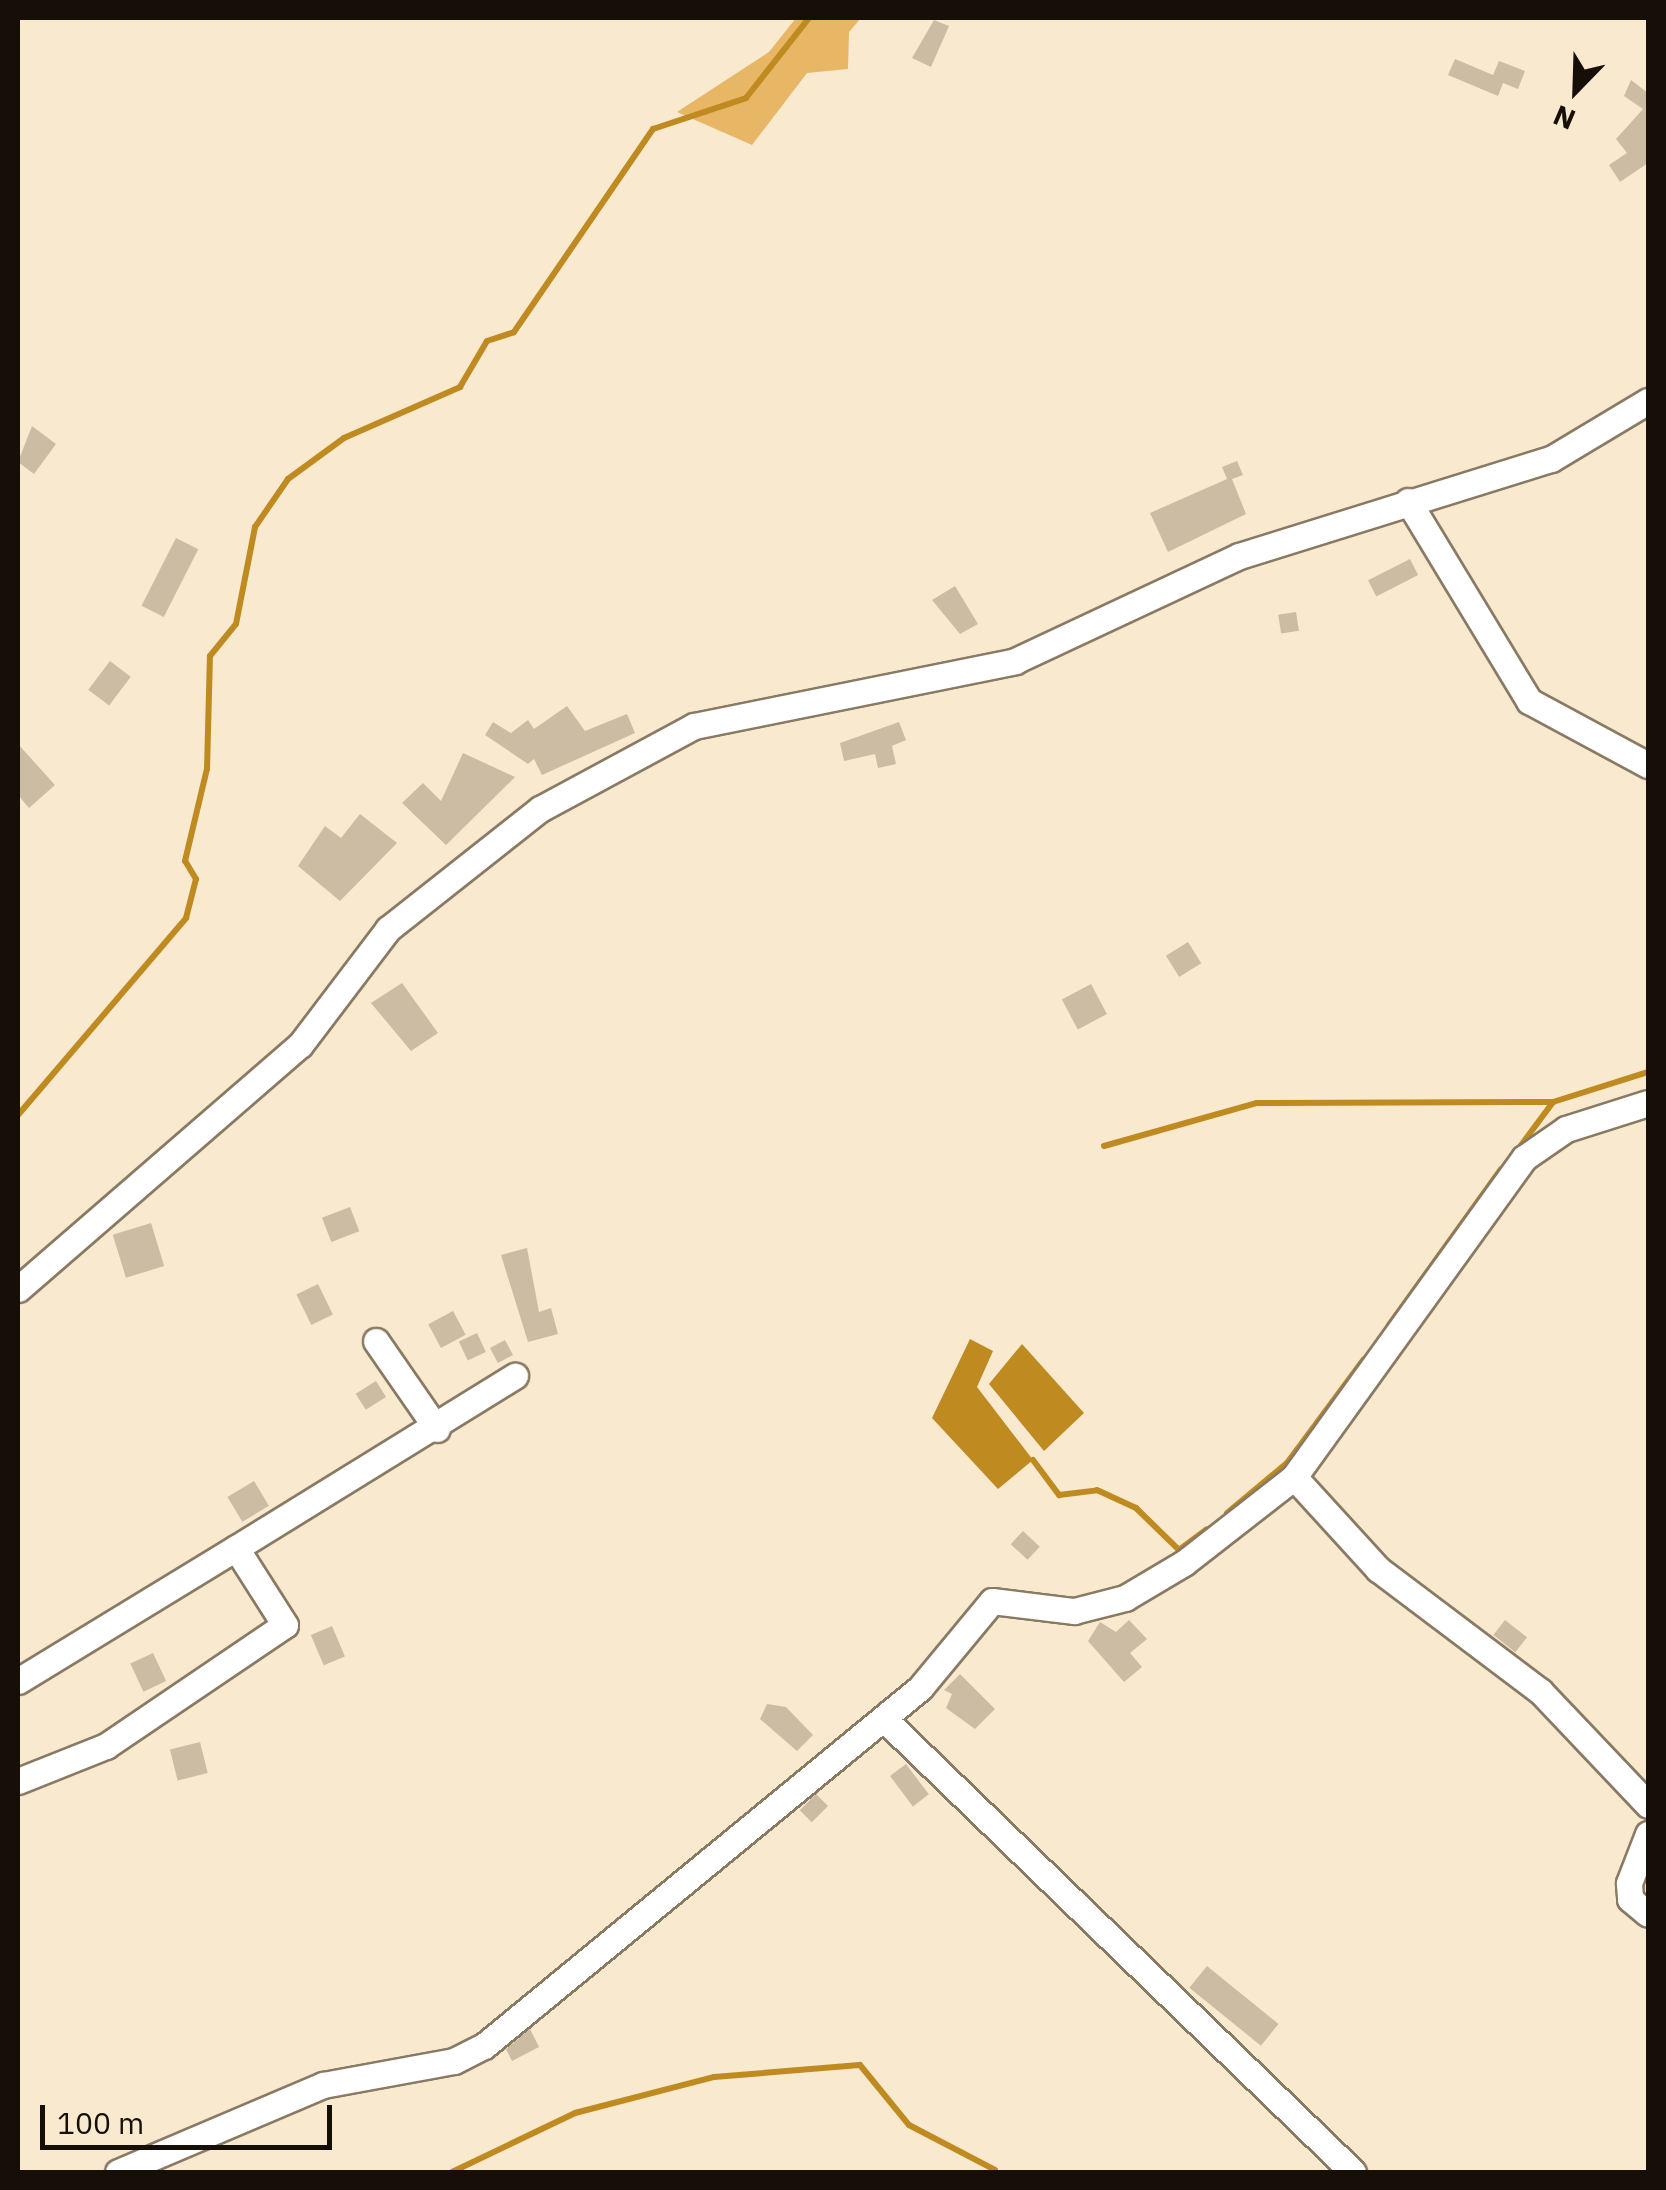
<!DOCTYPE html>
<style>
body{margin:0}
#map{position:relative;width:1666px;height:2190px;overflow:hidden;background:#f9e9cf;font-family:"IBM Plex Sans",sans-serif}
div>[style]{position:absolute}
.green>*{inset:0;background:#e8b765}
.water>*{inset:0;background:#bf8a20}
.stream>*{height:6px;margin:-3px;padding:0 3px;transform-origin:3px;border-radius:3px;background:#bf8a20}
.building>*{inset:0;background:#cbbca3;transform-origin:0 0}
.roads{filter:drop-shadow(2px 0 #897a64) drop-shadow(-2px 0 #897a64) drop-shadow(0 2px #897a64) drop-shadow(0 -2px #897a64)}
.minor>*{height:25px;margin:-12.5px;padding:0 12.5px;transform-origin:12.5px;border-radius:12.5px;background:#fff}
span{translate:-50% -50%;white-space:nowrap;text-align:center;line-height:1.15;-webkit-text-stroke:8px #f9e9cf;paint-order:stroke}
.frame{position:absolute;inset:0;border:20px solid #150f07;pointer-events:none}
.north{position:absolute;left:1526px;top:40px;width:100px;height:100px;-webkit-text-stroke:8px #f9e9cf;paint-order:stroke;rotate:203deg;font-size:28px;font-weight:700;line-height:40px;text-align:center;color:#150f07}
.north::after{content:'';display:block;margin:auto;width:35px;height:45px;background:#150f07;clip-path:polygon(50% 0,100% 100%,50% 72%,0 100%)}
.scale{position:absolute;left:40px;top:2105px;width:292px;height:45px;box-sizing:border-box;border:5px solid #150f07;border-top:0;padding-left:12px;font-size:30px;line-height:35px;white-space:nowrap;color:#150f07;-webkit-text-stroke:8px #f9e9cf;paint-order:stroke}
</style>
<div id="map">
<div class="green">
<i style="clip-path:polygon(796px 18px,861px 18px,849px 32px,848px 69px,807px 73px,752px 145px,677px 112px,769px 52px)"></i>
</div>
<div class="water">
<i style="clip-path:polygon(970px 1339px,993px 1351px,977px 1387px,1033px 1460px,998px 1489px,932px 1418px)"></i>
<i style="clip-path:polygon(1022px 1344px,1084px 1413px,1044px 1451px,989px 1384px)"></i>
</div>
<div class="stream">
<i style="left:18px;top:1115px;width:259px;rotate:-49.5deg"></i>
<i style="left:186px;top:918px;width:40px;rotate:-75.6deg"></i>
<i style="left:196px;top:879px;width:21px;rotate:-121deg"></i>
<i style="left:185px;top:861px;width:95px;rotate:-76.6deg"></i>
<i style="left:207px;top:769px;width:113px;rotate:-88.5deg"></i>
<i style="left:210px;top:656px;width:41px;rotate:-50.9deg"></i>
<i style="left:236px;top:624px;width:99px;rotate:-78.9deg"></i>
<i style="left:255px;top:527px;width:58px;rotate:-55.5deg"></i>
<i style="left:288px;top:479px;width:69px;rotate:-36.2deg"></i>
<i style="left:344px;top:438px;width:127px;rotate:-23.7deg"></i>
<i style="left:460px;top:387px;width:53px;rotate:-59.6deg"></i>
<i style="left:487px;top:341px;width:28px;rotate:-18deg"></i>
<i style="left:514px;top:332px;width:246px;rotate:-55.6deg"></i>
<i style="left:653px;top:129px;width:98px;rotate:-18.4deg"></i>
<i style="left:746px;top:98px;width:102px;rotate:-51.8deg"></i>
<i style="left:1104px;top:1146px;width:159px;rotate:-15.7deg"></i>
<i style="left:1257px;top:1103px;width:296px;rotate:-0.2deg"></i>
<i style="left:1553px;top:1102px;width:100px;rotate:-17.5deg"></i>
<i style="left:1519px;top:1148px;width:57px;rotate:-53.5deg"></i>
<i style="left:1389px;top:1325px;width:192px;rotate:-54.3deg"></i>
<i style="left:1033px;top:1460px;width:44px;rotate:53.4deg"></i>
<i style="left:1059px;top:1495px;width:38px;rotate:-7deg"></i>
<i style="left:1097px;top:1490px;width:43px;rotate:24.8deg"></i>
<i style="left:1136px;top:1508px;width:60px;rotate:44.3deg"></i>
<i style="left:1179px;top:1550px;width:34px;rotate:-37deg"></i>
<i style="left:1227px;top:1513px;width:78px;rotate:-39.8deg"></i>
<i style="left:1287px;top:1463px;width:129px;rotate:-53.5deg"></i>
<i style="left:452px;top:2172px;width:136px;rotate:-25.6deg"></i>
<i style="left:575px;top:2113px;width:144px;rotate:-14.5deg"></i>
<i style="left:714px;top:2077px;width:146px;rotate:-4.7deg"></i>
<i style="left:860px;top:2065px;width:77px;rotate:50.8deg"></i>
<i style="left:909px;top:2125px;width:97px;rotate:27.6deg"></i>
</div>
<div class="building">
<i style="clip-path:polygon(934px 20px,949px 26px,931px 67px,912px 58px)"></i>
<i style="clip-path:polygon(1455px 59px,1493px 75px,1499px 61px,1525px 71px,1518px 89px,1503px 83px,1498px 96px,1448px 75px)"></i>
<i style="clip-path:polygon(1631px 80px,1648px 93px,1648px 163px,1620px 182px,1609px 165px,1627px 153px,1616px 139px,1643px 109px,1624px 96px)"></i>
<i style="clip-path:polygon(32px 426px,56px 444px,34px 474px,18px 462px)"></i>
<i style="clip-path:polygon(1237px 461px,1243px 475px,1232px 479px,1246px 514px,1168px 552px,1150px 513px,1227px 479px,1222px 467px)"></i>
<i style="left:176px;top:538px;width:25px;height:76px;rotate:27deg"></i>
<i style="left:1410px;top:559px;width:18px;height:47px;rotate:63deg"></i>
<i style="clip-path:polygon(955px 586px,978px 624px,960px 634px,932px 600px)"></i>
<i style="left:1296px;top:612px;width:19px;height:18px;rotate:81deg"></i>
<i style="left:110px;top:661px;width:26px;height:36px;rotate:37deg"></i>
<i style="clip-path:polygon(567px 706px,585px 731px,627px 714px,635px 733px,542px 775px,534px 759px,528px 764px,485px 735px,493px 722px,511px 733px,528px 720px,534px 729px)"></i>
<i style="clip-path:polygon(899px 722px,906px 740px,892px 746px,896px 764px,878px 768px,875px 754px,844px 761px,840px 743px)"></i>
<i style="clip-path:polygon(18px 744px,55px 785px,29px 808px,18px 795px)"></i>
<i style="clip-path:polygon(463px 753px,515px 777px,446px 845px,402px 803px,423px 783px,441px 801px)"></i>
<i style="clip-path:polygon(360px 814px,397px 843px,340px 901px,298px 866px,325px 826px,341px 838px)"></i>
<i style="left:1188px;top:942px;width:25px;height:26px;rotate:58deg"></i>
<i style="clip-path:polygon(402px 983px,438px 1033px,411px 1051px,371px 1003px)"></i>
<i style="left:1091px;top:984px;width:34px;height:33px;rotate:62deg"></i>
<i style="left:350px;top:1207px;width:26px;height:30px;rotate:69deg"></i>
<i style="left:151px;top:1223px;width:45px;height:40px;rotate:73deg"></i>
<i style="clip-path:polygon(527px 1248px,539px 1312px,551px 1308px,558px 1334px,528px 1342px,501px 1255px)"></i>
<i style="left:318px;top:1284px;width:34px;height:24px;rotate:64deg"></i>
<i style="left:453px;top:1311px;width:27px;height:28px;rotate:62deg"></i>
<i style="left:477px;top:1333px;width:21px;height:20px;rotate:65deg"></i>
<i style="left:505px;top:1340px;width:17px;height:17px;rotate:62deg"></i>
<i style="left:376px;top:1381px;width:19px;height:24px;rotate:58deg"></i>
<i style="left:254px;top:1481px;width:29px;height:31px;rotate:59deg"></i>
<i style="left:1023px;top:1531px;width:23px;height:18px;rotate:43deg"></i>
<i style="clip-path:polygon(1129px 1620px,1147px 1639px,1130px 1653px,1142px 1667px,1124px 1682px,1088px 1641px,1100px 1622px,1116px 1632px)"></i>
<i style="left:1505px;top:1620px;width:28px;height:19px;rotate:38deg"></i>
<i style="left:332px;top:1626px;width:33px;height:23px;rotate:67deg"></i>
<i style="left:153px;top:1653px;width:31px;height:25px;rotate:65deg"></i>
<i style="clip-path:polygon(960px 1674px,995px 1709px,975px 1729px,946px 1708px,952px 1694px,944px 1690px)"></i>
<i style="clip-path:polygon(767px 1704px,786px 1707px,813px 1735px,797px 1751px,760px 1719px)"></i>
<i style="left:200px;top:1742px;width:32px;height:31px;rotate:76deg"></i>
<i style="left:906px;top:1764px;width:38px;height:20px;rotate:53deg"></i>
<i style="left:816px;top:1794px;width:17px;height:23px;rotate:45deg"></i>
<i style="left:1207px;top:1966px;width:92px;height:28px;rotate:39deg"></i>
<i style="clip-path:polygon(530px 2029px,539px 2047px,512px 2061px,506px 2049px)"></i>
</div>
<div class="roads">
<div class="minor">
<i style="left:1408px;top:501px;width:234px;rotate:58.8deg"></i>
<i style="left:1529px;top:701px;width:135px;rotate:28.3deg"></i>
<i style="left:18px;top:1289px;width:373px;rotate:-40.9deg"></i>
<i style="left:300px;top:1045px;width:146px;rotate:-52.8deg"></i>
<i style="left:388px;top:929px;width:194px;rotate:-38.3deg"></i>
<i style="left:540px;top:809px;width:175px;rotate:-28.3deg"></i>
<i style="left:694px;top:726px;width:328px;rotate:-11.4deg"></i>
<i style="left:1015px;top:661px;width:247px;rotate:-25.1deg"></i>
<i style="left:1239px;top:556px;width:327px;rotate:-17.3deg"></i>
<i style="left:1551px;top:459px;width:113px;rotate:-30.9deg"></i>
<i style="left:376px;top:1341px;width:107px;rotate:55.3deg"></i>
<i style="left:1294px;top:1477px;width:125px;rotate:47.6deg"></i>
<i style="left:1378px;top:1569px;width:203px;rotate:37deg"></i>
<i style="left:1540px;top:1691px;width:157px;rotate:46.5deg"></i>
<i style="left:18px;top:1681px;width:255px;rotate:-31.4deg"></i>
<i style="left:884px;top:1719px;width:652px;rotate:44.01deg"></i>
<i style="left:18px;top:1781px;width:95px;rotate:-21.7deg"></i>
<i style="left:106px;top:1746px;width:216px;rotate:-34.1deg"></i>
<i style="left:285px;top:1625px;width:91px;rotate:-122.5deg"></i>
<i style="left:236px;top:1548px;width:328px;rotate:-31.7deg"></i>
<i style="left:1648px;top:1834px;width:53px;rotate:111.2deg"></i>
<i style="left:1629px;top:1883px;width:16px;rotate:86deg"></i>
<i style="left:1630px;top:1899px;width:23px;rotate:40deg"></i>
<i style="left:118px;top:2172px;width:223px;rotate:-23deg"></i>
<i style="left:323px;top:2085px;width:133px;rotate:-10.4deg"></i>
<i style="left:454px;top:2061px;width:34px;rotate:-27deg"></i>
<i style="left:484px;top:2046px;width:564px;rotate:-39.39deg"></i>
<i style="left:920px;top:1688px;width:113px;rotate:-50.4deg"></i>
<i style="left:992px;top:1601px;width:83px;rotate:7deg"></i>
<i style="left:1074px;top:1611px;width:53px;rotate:-14.3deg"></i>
<i style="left:1125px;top:1598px;width:69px;rotate:-30.7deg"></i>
<i style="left:1184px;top:1563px;width:140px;rotate:-38deg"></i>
<i style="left:1294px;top:1477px;width:393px;rotate:-54.2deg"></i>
<i style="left:1524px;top:1158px;width:51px;rotate:-34.6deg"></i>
<i style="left:1566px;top:1129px;width:86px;rotate:-17.6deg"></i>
</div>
</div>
<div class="frame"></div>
<div class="north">N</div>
<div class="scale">100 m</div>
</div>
